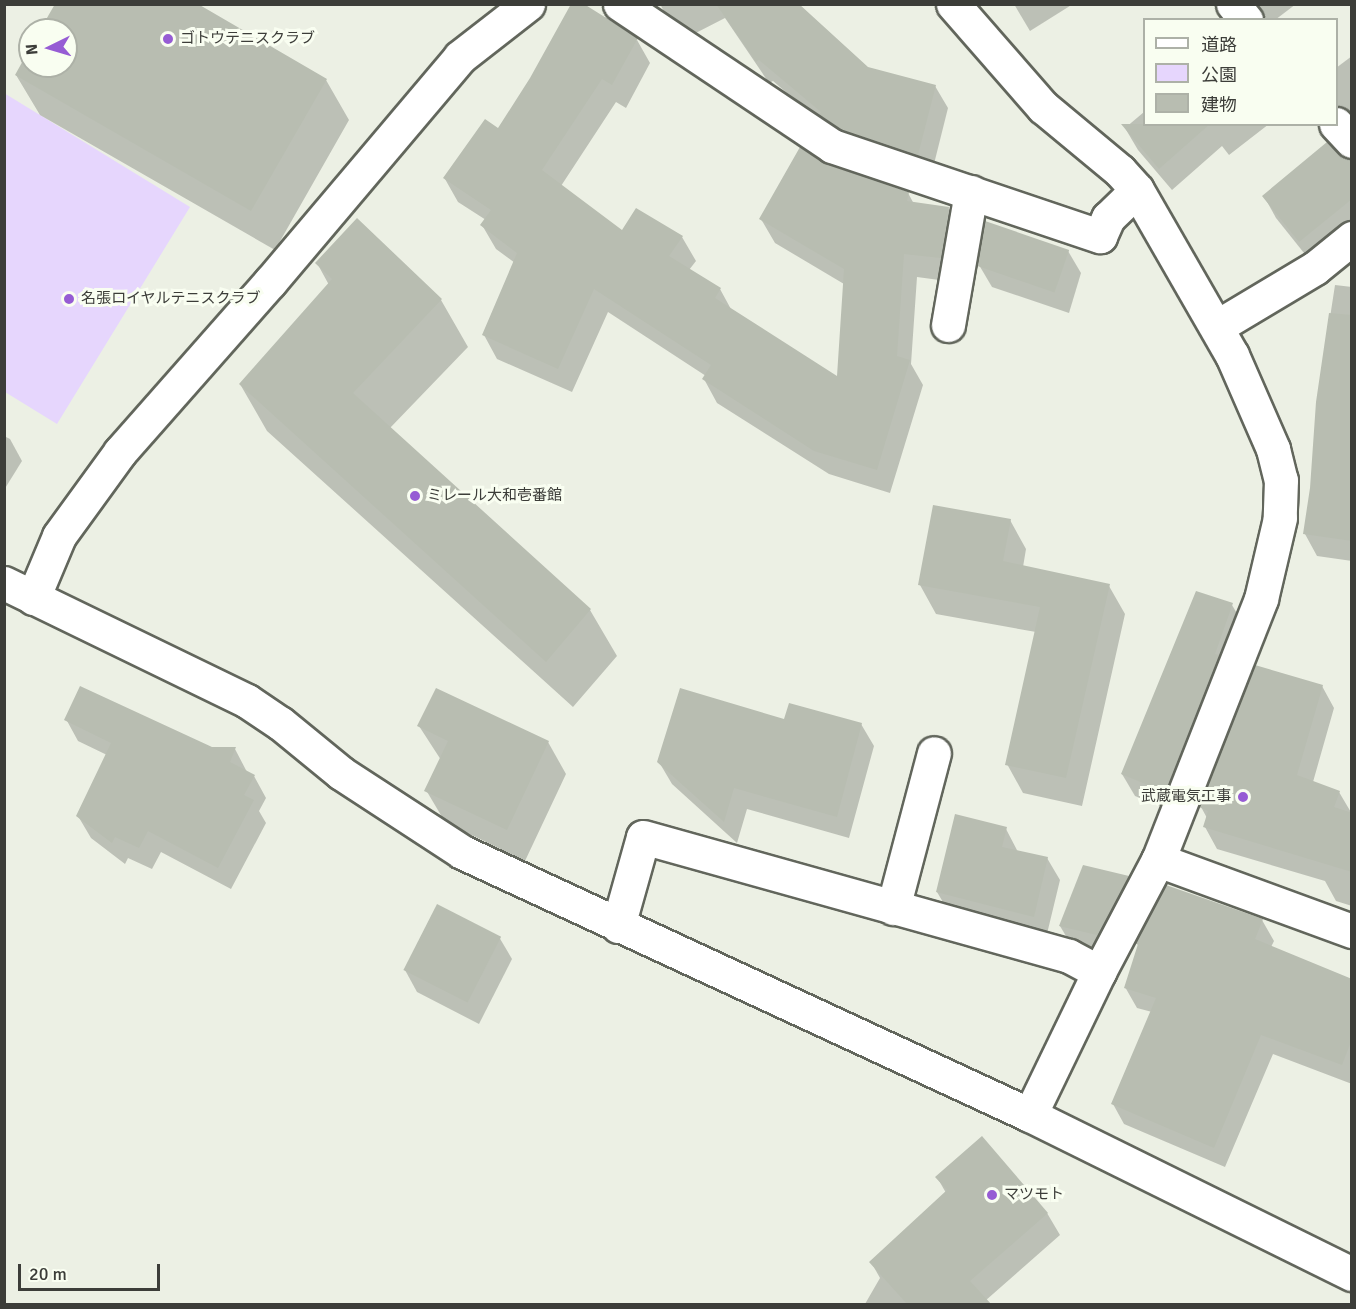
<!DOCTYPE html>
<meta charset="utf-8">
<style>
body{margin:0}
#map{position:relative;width:1356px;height:1309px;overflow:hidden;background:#ecf0e4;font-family:Signika,"Noto Sans JP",sans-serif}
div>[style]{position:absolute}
.green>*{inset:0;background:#e6d6fd}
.shadow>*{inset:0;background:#0003}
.building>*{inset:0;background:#b8bdb1;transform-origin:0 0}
.roads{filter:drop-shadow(2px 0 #62665c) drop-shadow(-2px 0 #62665c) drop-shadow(0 2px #62665c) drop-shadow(0 -2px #62665c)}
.minor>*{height:33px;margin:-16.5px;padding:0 16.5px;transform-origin:16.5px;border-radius:16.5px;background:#fff}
.tertiary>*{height:33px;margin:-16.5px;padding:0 16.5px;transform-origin:16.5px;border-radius:16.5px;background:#fff}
.dots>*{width:16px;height:16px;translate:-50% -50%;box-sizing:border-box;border:3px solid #f9fef1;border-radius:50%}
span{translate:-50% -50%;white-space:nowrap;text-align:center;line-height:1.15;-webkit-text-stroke:6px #f9fef1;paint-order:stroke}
.poi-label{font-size:15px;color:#3c3d39}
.left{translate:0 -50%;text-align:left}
.right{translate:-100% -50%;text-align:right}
.frame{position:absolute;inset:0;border:6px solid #3c3d39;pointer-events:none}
.legend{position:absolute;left:1143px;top:18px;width:195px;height:108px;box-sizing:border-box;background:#f9fef1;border:2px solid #adb1a7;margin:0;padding:8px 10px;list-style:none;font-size:18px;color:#3c3d39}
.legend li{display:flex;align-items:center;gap:12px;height:30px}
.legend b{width:30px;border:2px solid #adb1a7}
.north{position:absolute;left:18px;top:18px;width:60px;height:60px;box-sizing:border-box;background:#f9fef1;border:2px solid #adb1a7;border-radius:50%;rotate:265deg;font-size:16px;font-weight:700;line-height:24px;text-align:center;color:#3c3d39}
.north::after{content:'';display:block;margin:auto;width:21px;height:27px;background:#965cd4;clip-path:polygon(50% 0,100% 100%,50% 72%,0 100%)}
.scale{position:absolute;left:18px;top:1264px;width:142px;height:27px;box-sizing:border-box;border:3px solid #3c3d39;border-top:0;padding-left:8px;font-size:18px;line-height:21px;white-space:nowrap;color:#3c3d39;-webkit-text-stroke:4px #f9fef1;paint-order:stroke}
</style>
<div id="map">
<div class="green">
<i style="clip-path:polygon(4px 93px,190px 207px,57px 424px,5px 392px)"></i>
</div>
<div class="shadow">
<i style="clip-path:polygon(56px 4px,326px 80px,349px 120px,275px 250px,40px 115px,16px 75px,30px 51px,30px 66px,66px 66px,66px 30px,42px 30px)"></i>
<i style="clip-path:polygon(660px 4px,798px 4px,868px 68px,935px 86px,948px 108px,931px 176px,829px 129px,773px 81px,769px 83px,725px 18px,686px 38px,674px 30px)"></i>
<i style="clip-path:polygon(1014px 4px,1073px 4px,1030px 31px)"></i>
<i style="clip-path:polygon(1256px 4px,1296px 4px,1275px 20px,1267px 20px)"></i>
<i style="clip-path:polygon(637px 40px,650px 63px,626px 108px,616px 102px,561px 186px,622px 232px,682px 237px,696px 261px,689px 270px,720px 289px,732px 311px,838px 378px,844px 284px,775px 243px,761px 219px,825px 165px,908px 193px,914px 204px,948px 208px,962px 232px,954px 282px,917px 277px,911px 364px,923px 385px,890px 493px,829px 474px,717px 403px,704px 379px,706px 376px,608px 312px,572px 392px,497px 359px,484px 335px,515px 263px,496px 249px,482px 225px,486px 220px,458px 202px,445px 179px,499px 130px)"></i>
<i style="clip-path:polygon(1352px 56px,1352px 128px,1336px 109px,1336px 68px)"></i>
<i style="clip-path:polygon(1144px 112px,1144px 124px,1269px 124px,1229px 155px,1222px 146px,1172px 190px,1138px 150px,1125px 128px)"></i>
<i style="clip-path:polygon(1352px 194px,1352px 231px,1312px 263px,1276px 218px,1264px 196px)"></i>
<i style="clip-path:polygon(357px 220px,441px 300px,468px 347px,390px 428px,590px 610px,617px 656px,573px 707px,267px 431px,240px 384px,329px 285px,317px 263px)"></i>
<i style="clip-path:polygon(1068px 251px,1081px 273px,1069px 313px,992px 287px,979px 265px)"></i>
<i style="clip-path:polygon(1335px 285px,1352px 287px,1352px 561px,1317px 556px,1305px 534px,1311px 488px,1317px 402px)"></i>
<i style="clip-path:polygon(4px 436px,10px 439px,22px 461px,4px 490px)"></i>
<i style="clip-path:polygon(1010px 520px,1026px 549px,1023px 567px,1109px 586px,1125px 614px,1082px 806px,1023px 793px,1007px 764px,1036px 632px,936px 614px,920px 585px)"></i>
<i style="clip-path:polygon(1232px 605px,1245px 627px,1177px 813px,1135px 796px,1122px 774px)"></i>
<i style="clip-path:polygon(1322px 686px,1334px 708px,1313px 782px,1339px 792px,1352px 814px,1352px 906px,1336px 901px,1325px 881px,1217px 849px,1205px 827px,1207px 818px,1201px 807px)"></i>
<i style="clip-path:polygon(66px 719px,211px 748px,235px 749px,247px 772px,254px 776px,266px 798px,259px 811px,266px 823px,231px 889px,161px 852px,152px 869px,128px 858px,125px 864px,91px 838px,78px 816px,107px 755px,78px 741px)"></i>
<i style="clip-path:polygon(785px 721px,861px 724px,874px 746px,849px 838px,747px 809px,737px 843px,672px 784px,659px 762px)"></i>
<i style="clip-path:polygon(419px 726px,548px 742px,566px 774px,525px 861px,445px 822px,426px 790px,441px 760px)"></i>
<i style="clip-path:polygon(1006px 829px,1018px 852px,1047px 858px,1060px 880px,1046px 938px,950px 914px,937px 892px)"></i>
<i style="clip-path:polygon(1128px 877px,1140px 899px,1110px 956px,1073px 948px,1060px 926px)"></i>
<i style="clip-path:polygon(1262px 920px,1274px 941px,1271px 947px,1352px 980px,1352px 1084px,1273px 1054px,1225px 1167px,1124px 1124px,1113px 1104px,1152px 1012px,1137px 1008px,1125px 987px,1139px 947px,1137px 944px)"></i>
<i style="clip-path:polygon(499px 937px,512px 959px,479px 1024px,417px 992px,405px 970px)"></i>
<i style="clip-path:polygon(937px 1177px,1047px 1213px,1060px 1235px,985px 1301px,987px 1304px,865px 1304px,880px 1278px,871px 1262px,946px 1193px)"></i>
</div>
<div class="building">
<i style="clip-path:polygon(55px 4px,198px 4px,327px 79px,251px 211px,15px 75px,30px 48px,30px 66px,66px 66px,66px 30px,40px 30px)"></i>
<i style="clip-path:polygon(571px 4px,584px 4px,638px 38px,612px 85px,602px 79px,542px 170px,622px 230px,636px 208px,683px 236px,669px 256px,721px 288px,715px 298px,837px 376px,844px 269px,759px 219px,800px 147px,826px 164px,909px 192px,907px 201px,949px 207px,941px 258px,904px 254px,897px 356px,910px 360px,877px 470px,814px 451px,702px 379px,711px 365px,594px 289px,558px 369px,482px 335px,517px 253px,480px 225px,491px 210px,443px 178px,485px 119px,498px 128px,530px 78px)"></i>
<i style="clip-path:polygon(716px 4px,799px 4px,868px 67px,936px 85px,918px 155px,840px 129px,819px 115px,821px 112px,759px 60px,756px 62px)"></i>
<i style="clip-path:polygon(1121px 124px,1210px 124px,1159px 169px)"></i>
<i style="clip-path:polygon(1327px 142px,1339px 154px,1352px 159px,1352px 199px,1299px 242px,1262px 196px)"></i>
<i style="clip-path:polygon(357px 218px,442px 299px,353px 393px,591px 609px,546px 662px,239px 384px,332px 279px,315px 263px)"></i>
<i style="left:985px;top:221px;width:89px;height:45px;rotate:19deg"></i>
<i style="clip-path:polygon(1329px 313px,1352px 315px,1352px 541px,1303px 534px,1310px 488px,1316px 402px)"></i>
<i style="clip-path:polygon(933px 505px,1011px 519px,1003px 561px,1110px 584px,1066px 778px,1005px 765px,1040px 607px,918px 585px)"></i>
<i style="clip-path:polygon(1196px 591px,1233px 603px,1215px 654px,1219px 655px,1165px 792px,1121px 774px)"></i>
<i style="clip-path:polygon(1255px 665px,1323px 685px,1297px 775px,1340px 791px,1334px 807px,1352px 813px,1352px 872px,1203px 827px,1208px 811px,1199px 807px)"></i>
<i style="clip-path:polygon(80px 686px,212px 747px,236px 747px,230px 762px,255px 775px,244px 795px,254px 800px,218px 868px,148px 831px,139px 848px,115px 837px,112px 843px,76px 816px,111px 743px,64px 720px)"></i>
<i style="clip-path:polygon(436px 688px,549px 741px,507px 830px,424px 791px,448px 741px,417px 726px)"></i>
<i style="clip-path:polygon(680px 688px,784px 719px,789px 703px,862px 723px,837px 817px,734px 788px,724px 822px,657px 762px)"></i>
<i style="clip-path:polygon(955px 814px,1007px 827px,1002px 847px,1048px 857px,1034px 917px,936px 892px)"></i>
<i style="clip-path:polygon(1083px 865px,1129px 876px,1097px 935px,1059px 926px)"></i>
<i style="clip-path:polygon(1166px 885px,1263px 919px,1255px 939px,1352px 979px,1352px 1039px,1342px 1065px,1261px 1035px,1214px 1148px,1111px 1104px,1156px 998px,1124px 988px,1138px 944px,1135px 944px)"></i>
<i style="left:437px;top:904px;width:72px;height:74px;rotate:27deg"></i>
<i style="clip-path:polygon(982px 1136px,1048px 1213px,970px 1281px,992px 1305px,908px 1305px,869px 1262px,947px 1190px,935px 1177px)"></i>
</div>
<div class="roads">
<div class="minor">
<i style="left:620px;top:4px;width:255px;rotate:33.8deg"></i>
<i style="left:832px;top:146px;width:283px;rotate:18.6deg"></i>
<i style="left:1100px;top:236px;width:20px;rotate:-66deg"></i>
<i style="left:1108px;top:218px;width:40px;rotate:-44deg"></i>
<i style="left:953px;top:4px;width:137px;rotate:48.9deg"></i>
<i style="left:1043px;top:107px;width:100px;rotate:39.7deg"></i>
<i style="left:1120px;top:171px;width:25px;rotate:48deg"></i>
<i style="left:1137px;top:190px;width:190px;rotate:60.1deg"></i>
<i style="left:1232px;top:355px;width:103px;rotate:66.4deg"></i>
<i style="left:1273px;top:449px;width:32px;rotate:76deg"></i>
<i style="left:1281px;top:480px;width:38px;rotate:92deg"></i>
<i style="left:1280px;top:518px;width:83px;rotate:103.2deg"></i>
<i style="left:1261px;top:599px;width:281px;rotate:111.5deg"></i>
<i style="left:1158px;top:860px;width:127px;rotate:117.8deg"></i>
<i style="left:1099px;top:972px;width:159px;rotate:115.8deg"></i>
<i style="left:1233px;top:4px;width:21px;rotate:51deg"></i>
<i style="left:1336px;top:124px;width:23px;rotate:47deg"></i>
<i style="left:948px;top:325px;width:135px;rotate:-80.2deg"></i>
<i style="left:1218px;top:326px;width:113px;rotate:-30.9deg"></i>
<i style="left:1315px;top:268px;width:48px;rotate:-39deg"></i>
<i style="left:33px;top:598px;width:67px;rotate:-67.2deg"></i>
<i style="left:59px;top:536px;width:104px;rotate:-54deg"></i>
<i style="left:120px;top:452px;width:227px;rotate:-48.6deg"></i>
<i style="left:270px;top:282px;width:294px;rotate:-49.8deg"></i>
<i style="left:460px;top:57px;width:86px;rotate:-37.9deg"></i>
<i style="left:1158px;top:860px;width:207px;rotate:20.1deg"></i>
<i style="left:893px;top:908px;width:160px;rotate:-75.2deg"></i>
<i style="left:618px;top:926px;width:92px;rotate:-74.3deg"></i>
<i style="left:643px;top:837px;width:442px;rotate:15.6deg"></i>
<i style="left:1069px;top:956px;width:34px;rotate:28deg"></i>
</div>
<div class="tertiary">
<i style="left:4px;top:583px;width:270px;rotate:25.9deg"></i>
<i style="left:247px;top:701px;width:40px;rotate:34deg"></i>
<i style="left:280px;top:723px;width:79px;rotate:39.3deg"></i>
<i style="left:341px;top:773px;width:145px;rotate:33.1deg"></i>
<i style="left:462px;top:852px;width:626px;rotate:24.85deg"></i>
<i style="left:1030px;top:1115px;width:359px;rotate:26.3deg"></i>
</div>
</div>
<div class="dots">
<i style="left:168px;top:39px;background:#965cd4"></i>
<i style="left:69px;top:299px;background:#965cd4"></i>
<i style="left:415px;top:496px;background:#965cd4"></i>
<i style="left:1243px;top:797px;background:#965cd4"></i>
<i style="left:992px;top:1195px;background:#965cd4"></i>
</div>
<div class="poi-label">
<span class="left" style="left:180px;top:39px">ゴトウテニスクラブ</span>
<span class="left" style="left:81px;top:299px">名張ロイヤルテニスクラブ</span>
<span class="left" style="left:427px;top:496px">ミレール大和壱番館</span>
<span class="right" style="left:1231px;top:797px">武蔵電気工事</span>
<span class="left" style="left:1004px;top:1195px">マツモト</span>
</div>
<div class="frame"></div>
<ul class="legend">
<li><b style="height:8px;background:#fff"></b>道路</li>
<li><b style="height:16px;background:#e6d6fd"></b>公園</li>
<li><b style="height:16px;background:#b8bdb1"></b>建物</li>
</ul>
<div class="north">N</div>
<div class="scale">20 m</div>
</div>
